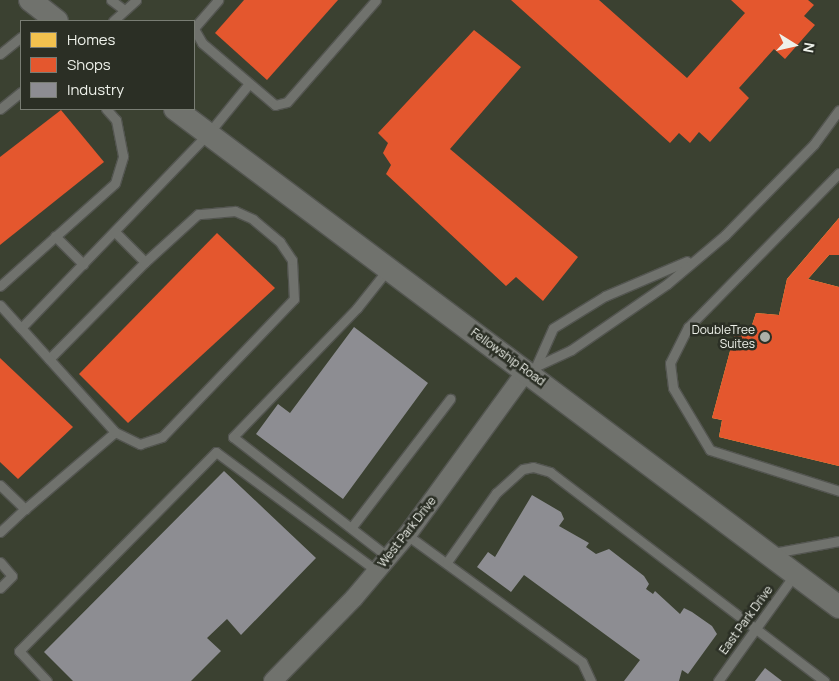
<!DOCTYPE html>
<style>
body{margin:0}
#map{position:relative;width:839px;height:681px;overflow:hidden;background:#343731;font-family:Manrope,sans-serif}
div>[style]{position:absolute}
.built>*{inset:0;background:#3b4131}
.homes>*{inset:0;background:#f2c14e}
.shops>*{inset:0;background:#e4572e}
.industry>*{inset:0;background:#8d8d92}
.roads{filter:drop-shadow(1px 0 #535550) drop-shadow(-1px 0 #535550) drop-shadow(0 1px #535550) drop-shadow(0 -1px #535550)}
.service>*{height:9px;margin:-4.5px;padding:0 4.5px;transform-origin:4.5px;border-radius:4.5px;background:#70726d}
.minor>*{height:18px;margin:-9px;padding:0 9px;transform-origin:9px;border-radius:9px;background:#70726d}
.tertiary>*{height:22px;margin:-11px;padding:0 11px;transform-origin:11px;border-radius:11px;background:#70726d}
.dots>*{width:14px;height:14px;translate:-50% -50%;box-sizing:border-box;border:2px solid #2b2f25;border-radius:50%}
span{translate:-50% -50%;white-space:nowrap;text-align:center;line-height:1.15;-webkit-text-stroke:5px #2b2f25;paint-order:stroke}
.poi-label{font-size:12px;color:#eef1ea}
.right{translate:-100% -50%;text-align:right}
.street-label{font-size:12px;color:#eef1ea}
.legend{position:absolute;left:20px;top:20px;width:175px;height:90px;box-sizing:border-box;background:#2b2f25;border:1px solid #797d74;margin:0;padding:6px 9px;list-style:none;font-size:15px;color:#eef1ea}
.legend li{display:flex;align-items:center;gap:10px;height:25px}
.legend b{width:25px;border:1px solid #797d74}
.north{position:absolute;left:769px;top:20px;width:50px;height:50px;-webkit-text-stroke:4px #2b2f25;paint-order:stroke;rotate:100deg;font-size:14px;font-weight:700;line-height:20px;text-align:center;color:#eef1ea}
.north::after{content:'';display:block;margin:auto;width:18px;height:22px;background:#eef1ea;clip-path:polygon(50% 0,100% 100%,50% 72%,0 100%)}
</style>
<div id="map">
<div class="built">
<i style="clip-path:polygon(evenodd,0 0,839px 0,839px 681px,0 681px,0 0,21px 21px,194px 21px,194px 109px,21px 109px,21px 21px)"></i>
</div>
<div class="homes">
<i style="clip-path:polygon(839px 218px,839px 255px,829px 255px,808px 279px,839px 287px,839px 329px,799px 319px,794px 345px,828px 358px,816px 401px,784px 393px,780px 410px,839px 425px,839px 466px,719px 437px,722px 420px,712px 418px,737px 325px,751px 328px,756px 313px,779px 315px,787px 279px)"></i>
</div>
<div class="shops">
<i style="clip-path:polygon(244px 0,338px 0,267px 80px,215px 33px)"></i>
<i style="clip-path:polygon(511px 0,599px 0,687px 78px,745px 13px,731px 0,808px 0,814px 5px,804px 16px,815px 25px,785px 59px,774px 49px,739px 88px,749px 98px,710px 142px,699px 132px,690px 143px,679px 133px,670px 143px)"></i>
<i style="clip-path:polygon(474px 30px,521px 67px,450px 149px,578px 257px,543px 301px,516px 277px,506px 286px,386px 174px,391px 165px,383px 153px,388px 143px,378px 133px)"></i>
<i style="clip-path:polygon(61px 110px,104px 162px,0 245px,0 157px)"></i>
<i style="clip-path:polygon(839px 218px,839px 255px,829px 255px,808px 279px,839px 287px,839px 466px,719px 437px,722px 420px,712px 418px,737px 325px,751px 328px,756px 313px,779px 315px,787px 279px)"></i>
<i style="clip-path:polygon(217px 233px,275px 288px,128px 423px,79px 374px)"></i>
<i style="clip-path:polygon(0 358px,73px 427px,18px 479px,0 462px)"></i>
</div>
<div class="industry">
<i style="clip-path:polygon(354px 327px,428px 383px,343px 499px,256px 434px,278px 404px,290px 413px)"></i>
<i style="clip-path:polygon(224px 471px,316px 558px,241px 635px,227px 619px,207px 638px,221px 651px,191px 681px,73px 681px,44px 652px)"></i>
<i style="clip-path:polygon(532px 495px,561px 512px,564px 519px,559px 526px,589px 543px,586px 547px,596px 554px,609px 549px,644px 576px,649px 584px,646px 589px,653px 594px,655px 591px,680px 614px,684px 608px,692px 612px,712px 626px,717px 634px,688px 674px,682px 670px,679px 681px,624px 681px,640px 660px,524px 575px,511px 592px,477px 567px,488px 552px,495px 557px)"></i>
<i style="clip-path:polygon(765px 668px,782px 681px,755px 681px)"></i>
</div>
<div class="roads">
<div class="service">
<i style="left:111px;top:0;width:15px;rotate:37deg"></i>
<i style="left:113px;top:21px;width:31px;rotate:-42deg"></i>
<i style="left:194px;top:28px;width:37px;rotate:-49deg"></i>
<i style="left:194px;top:29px;width:16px;rotate:60deg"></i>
<i style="left:202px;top:43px;width:96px;rotate:40.3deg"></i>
<i style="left:275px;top:105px;width:12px;rotate:-14deg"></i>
<i style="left:287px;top:102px;width:135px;rotate:-48.9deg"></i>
<i style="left:0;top:54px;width:27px;rotate:-39deg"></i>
<i style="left:0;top:109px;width:27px;rotate:-39deg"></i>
<i style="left:839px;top:173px;width:216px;rotate:134.4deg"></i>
<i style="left:688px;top:327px;width:40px;rotate:116.6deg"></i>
<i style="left:670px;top:363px;width:25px;rotate:83deg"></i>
<i style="left:673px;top:388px;width:72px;rotate:59.2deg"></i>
<i style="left:710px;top:450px;width:135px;rotate:17.6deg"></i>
<i style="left:55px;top:236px;width:40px;rotate:45deg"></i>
<i style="left:388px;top:269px;width:50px;rotate:128.5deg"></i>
<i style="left:357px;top:308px;width:179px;rotate:133.9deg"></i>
<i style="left:233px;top:437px;width:196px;rotate:37.7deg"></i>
<i style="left:0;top:286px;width:154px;rotate:-41.8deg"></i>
<i style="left:115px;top:183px;width:28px;rotate:-73deg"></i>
<i style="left:123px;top:156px;width:37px;rotate:-101deg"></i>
<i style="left:116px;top:120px;width:15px;rotate:-132deg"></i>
<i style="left:0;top:305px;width:31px;rotate:48deg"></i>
<i style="left:21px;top:328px;width:269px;rotate:-46.1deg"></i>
<i style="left:208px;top:134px;width:63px;rotate:-50.8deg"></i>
<i style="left:49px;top:359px;width:136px;rotate:-45.3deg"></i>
<i style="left:145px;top:262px;width:42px;rotate:-135deg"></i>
<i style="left:537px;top:364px;width:39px;rotate:-66deg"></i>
<i style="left:553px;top:328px;width:61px;rotate:-31.6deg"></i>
<i style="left:605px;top:296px;width:89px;rotate:-23.1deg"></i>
<i style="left:526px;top:371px;width:50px;rotate:-25deg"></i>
<i style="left:571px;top:350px;width:116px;rotate:-34.5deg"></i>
<i style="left:667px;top:284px;width:76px;rotate:-40.2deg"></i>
<i style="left:725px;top:235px;width:127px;rotate:-45.6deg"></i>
<i style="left:814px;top:144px;width:42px;rotate:-53.7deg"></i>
<i style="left:115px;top:432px;width:28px;rotate:26deg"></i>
<i style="left:140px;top:444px;width:23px;rotate:-18deg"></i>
<i style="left:162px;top:437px;width:191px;rotate:-46.3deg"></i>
<i style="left:294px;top:299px;width:39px;rotate:-93deg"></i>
<i style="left:292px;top:260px;width:22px;rotate:-124deg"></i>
<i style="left:280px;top:242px;width:35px;rotate:-140deg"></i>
<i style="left:253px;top:219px;width:20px;rotate:-156deg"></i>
<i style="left:235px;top:211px;width:37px;rotate:175deg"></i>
<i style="left:198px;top:214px;width:72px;rotate:137.8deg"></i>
<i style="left:0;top:485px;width:35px;rotate:44deg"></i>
<i style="left:25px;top:509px;width:118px;rotate:-40.5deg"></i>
<i style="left:115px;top:432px;width:140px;rotate:-132.1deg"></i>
<i style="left:351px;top:528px;width:163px;rotate:-52.5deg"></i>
<i style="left:0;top:532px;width:34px;rotate:-43deg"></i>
<i style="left:407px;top:535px;width:216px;rotate:36deg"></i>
<i style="left:582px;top:662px;width:21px;rotate:65deg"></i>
<i style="left:773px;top:553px;width:67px;rotate:-10.3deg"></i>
<i style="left:0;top:562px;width:18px;rotate:49deg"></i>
<i style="left:12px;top:576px;width:17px;rotate:135deg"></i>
<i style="left:447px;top:562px;width:85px;rotate:-54.6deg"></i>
<i style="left:496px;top:493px;width:36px;rotate:-42deg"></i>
<i style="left:523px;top:469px;width:10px;rotate:-11deg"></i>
<i style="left:533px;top:467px;width:18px;rotate:16deg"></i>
<i style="left:550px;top:472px;width:345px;rotate:37.3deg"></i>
<i style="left:47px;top:681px;width:41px;rotate:-133deg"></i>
<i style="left:19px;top:651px;width:280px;rotate:-45.3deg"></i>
<i style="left:216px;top:452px;width:200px;rotate:36.5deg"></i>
<i style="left:718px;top:681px;width:132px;rotate:-54.3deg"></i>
</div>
<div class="minor">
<i style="left:273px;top:681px;width:116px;rotate:-45.7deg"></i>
<i style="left:354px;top:598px;width:82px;rotate:-49.9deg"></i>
<i style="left:407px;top:535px;width:203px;rotate:-54deg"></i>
</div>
<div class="tertiary">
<i style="left:30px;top:0;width:34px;rotate:38deg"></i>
<i style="left:175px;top:109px;width:830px;rotate:36.87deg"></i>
</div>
</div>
<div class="dots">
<i style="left:765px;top:337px;background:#adb0a9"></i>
</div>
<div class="poi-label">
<span class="right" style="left:755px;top:337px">DoubleTree<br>Suites</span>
</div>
<div class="street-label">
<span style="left:508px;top:357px;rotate:36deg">Fellowship Road</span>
<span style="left:407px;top:532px;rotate:-52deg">West Park Drive</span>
<span style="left:746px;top:620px;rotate:-54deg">East Park Drive</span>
</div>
<ul class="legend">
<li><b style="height:14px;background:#f2c14e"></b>Homes</li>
<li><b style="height:14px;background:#e4572e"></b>Shops</li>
<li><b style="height:14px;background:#8d8d92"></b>Industry</li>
</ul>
<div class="north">N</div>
</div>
